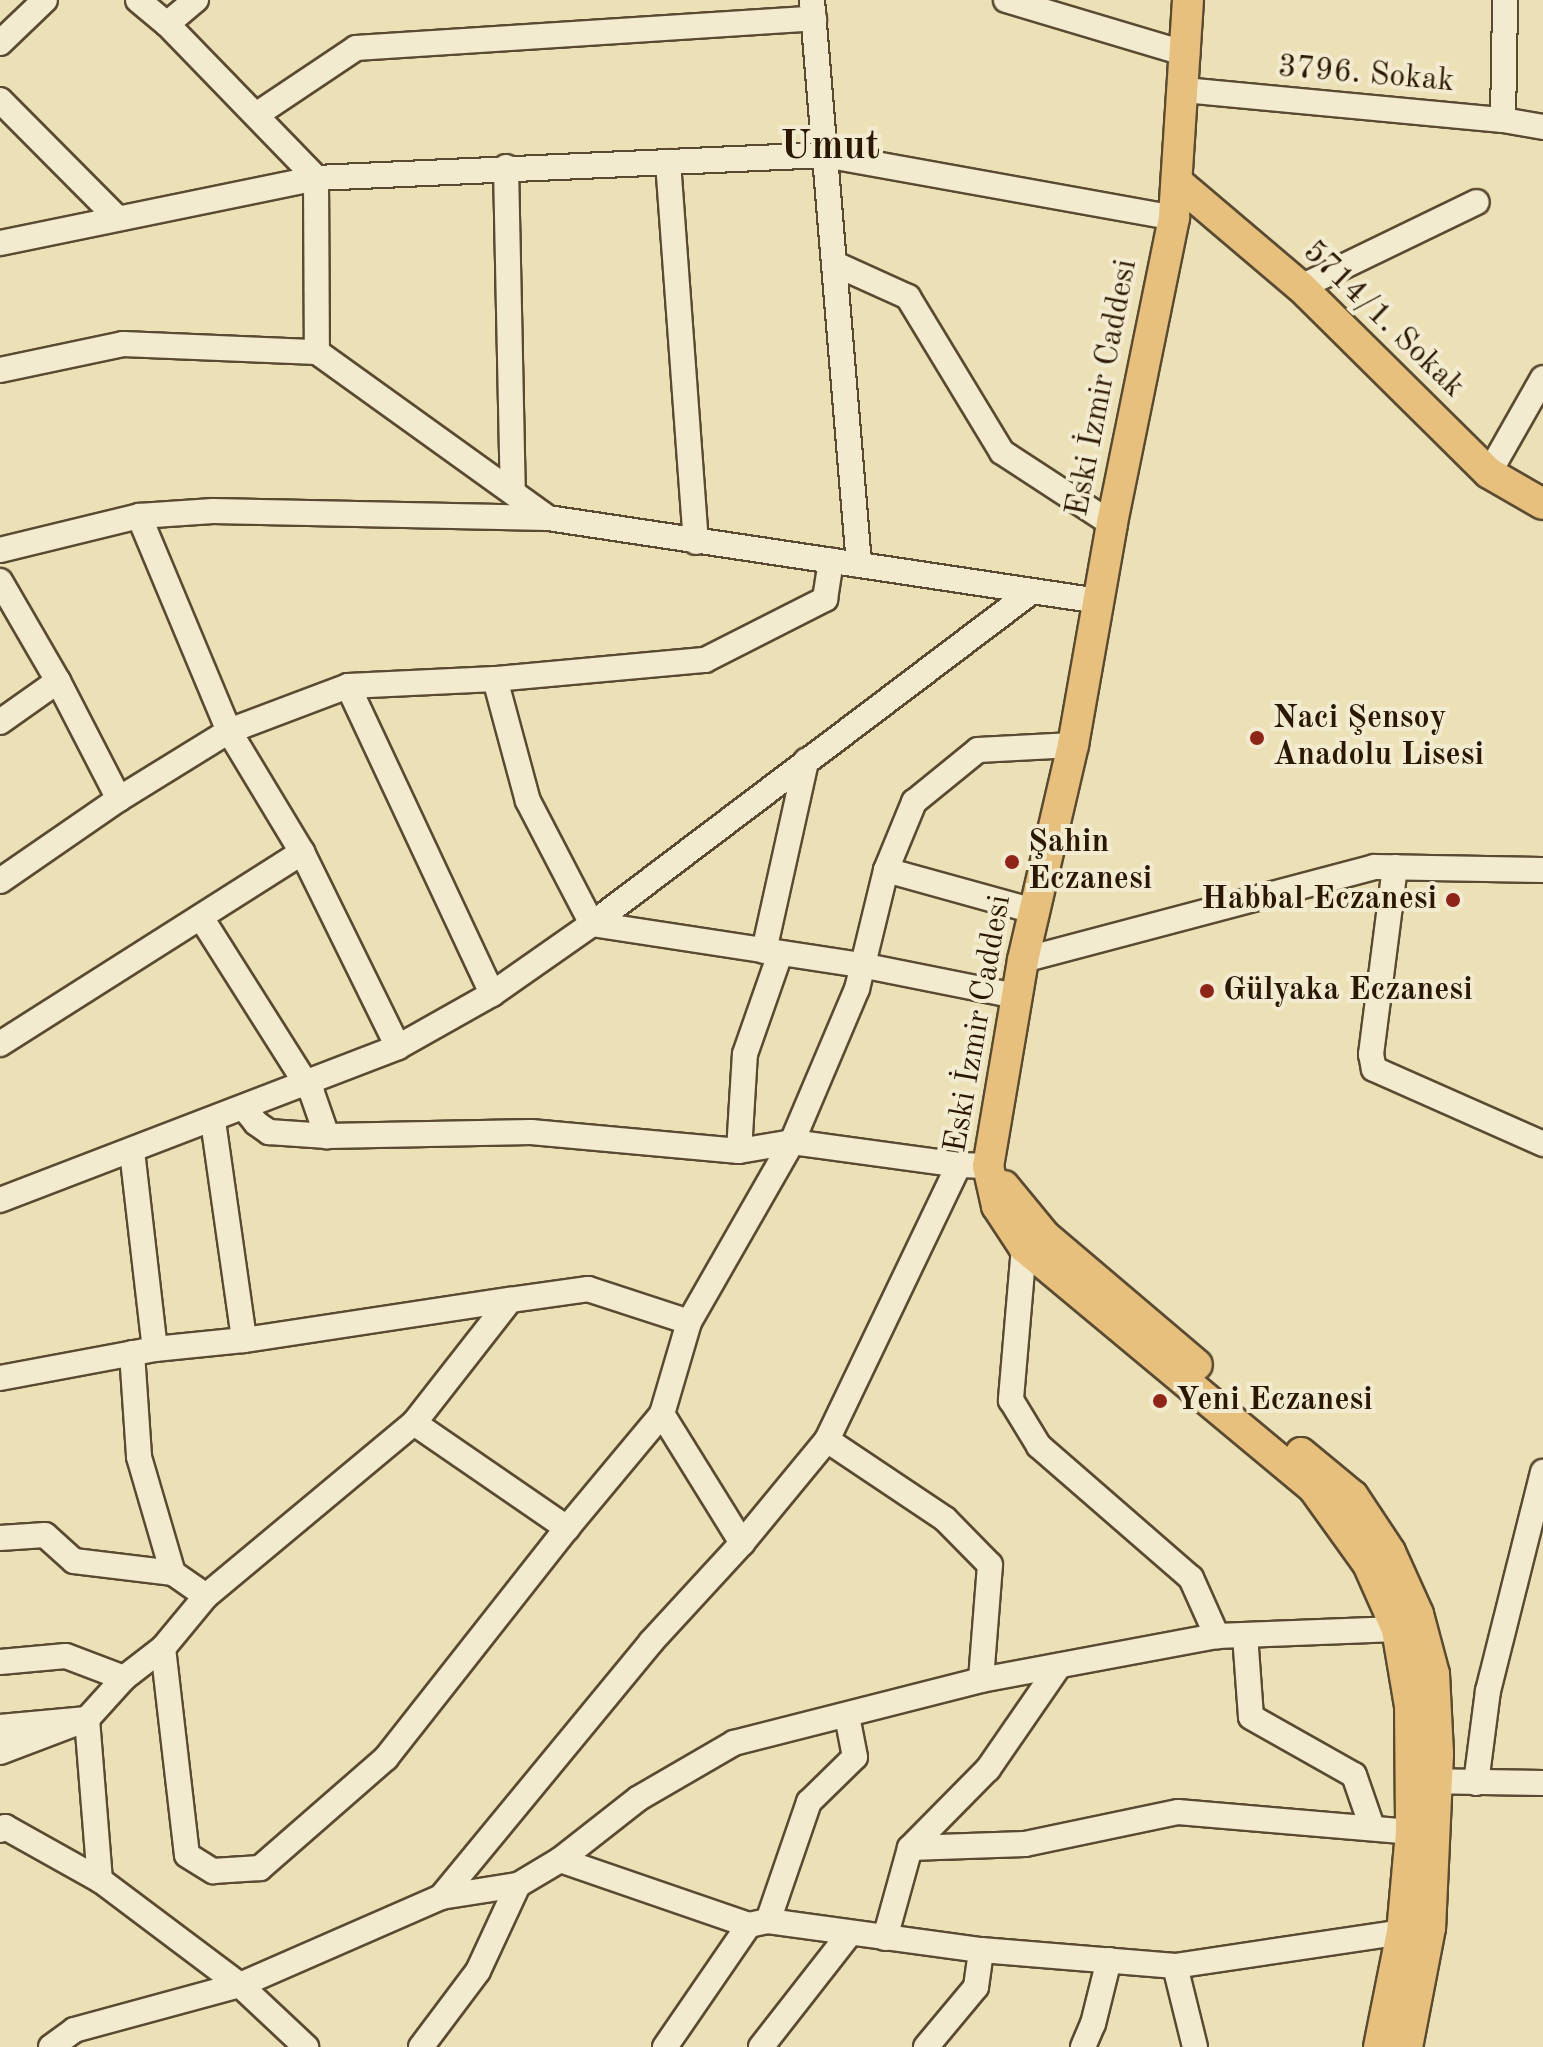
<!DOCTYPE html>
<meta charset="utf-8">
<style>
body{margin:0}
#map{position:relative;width:1543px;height:2047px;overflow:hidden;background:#ece0b7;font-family:"Old Standard TT",serif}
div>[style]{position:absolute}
.roads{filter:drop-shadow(2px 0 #5a4a31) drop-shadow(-2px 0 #5a4a31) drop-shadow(0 2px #5a4a31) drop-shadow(0 -2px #5a4a31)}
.minor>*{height:24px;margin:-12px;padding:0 12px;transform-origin:12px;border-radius:12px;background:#f3ebd0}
.major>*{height:30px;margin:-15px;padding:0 15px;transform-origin:15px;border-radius:15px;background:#e6c07c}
.dots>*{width:22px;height:22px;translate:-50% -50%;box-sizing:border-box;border:4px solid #f3ebd0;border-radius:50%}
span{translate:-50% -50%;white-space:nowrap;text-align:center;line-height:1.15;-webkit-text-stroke:8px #f3ebd0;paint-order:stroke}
.street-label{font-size:32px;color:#2a1804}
.poi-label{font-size:32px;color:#2a1804;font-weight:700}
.left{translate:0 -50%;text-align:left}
.right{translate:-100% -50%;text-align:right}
.district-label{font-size:40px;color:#2a1804;font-weight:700}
</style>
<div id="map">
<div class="roads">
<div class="minor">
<i style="left:138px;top:0;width:38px;rotate:40deg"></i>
<i style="left:167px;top:24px;width:214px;rotate:45.9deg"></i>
<i style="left:316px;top:178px;width:174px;rotate:89.7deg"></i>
<i style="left:812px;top:0;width:567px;rotate:85.24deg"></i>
<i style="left:1006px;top:0;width:189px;rotate:16.6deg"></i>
<i style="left:167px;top:24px;width:38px;rotate:-40deg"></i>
<i style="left:0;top:43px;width:62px;rotate:-43.7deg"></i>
<i style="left:1184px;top:90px;width:320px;rotate:5.4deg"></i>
<i style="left:1503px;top:120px;width:41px;rotate:9.9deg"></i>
<i style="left:0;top:100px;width:165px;rotate:45.2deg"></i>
<i style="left:256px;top:115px;width:120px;rotate:-33.8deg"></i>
<i style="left:356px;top:48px;width:459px;rotate:-3.7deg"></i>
<i style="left:1503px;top:120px;width:120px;rotate:-89deg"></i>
<i style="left:668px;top:162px;width:381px;rotate:85.8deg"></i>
<i style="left:506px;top:167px;width:324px;rotate:88.8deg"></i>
<i style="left:0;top:243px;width:323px;rotate:-11.6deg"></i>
<i style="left:316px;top:178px;width:510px;rotate:-2.59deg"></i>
<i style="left:825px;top:155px;width:355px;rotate:10.2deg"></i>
<i style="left:835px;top:264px;width:80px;rotate:24.3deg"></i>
<i style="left:908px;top:297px;width:181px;rotate:58.8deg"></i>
<i style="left:1002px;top:452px;width:131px;rotate:33.2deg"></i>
<i style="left:1301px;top:287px;width:195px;rotate:-25.8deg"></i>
<i style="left:0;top:370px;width:126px;rotate:-11.9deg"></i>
<i style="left:123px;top:344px;width:194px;rotate:2.4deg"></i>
<i style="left:317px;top:352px;width:284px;rotate:35.7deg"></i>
<i style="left:548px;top:518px;width:557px;rotate:8.57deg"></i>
<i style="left:1489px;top:473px;width:109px;rotate:-60.4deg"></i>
<i style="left:139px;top:516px;width:233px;rotate:67.3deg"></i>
<i style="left:229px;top:731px;width:141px;rotate:58.9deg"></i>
<i style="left:302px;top:852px;width:217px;rotate:63.8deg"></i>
<i style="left:0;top:550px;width:143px;rotate:-13.7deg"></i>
<i style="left:139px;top:516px;width:74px;rotate:-3.9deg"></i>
<i style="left:213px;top:511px;width:335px;rotate:1.2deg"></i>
<i style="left:0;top:581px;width:116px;rotate:59.9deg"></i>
<i style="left:58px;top:681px;width:133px;rotate:62.7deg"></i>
<i style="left:495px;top:679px;width:126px;rotate:74.9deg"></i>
<i style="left:528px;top:801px;width:139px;rotate:62.5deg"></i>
<i style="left:592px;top:924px;width:272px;rotate:8.7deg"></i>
<i style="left:861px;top:965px;width:158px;rotate:11.3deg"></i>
<i style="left:348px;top:686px;width:340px;rotate:64.9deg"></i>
<i style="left:0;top:722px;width:71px;rotate:-35.3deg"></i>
<i style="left:1395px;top:867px;width:189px;rotate:97.3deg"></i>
<i style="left:1371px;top:1054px;width:15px;rotate:79deg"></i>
<i style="left:1374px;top:1069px;width:185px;rotate:23.9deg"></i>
<i style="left:886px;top:870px;width:154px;rotate:15.5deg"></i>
<i style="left:0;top:881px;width:145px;rotate:-34.6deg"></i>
<i style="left:119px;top:799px;width:129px;rotate:-31.7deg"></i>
<i style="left:229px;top:731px;width:127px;rotate:-20.7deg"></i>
<i style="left:348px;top:686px;width:147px;rotate:-2.7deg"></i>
<i style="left:495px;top:679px;width:211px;rotate:-5.2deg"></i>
<i style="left:705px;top:660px;width:135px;rotate:-26.9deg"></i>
<i style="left:825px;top:599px;width:39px;rotate:-81deg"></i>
<i style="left:202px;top:919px;width:206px;rotate:57.7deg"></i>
<i style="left:312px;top:1093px;width:46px;rotate:70.8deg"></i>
<i style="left:764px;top:951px;width:195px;rotate:-77.5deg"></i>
<i style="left:1023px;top:960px;width:363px;rotate:-14.8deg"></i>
<i style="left:1374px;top:867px;width:169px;rotate:1deg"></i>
<i style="left:0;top:1044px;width:358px;rotate:-32.4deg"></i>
<i style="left:244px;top:1108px;width:19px;rotate:51deg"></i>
<i style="left:256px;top:1123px;width:16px;rotate:35deg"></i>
<i style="left:269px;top:1132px;width:58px;rotate:3.9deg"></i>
<i style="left:327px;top:1136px;width:204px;rotate:-1.1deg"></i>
<i style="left:531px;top:1132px;width:209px;rotate:5.2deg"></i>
<i style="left:739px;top:1151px;width:54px;rotate:-9.6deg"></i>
<i style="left:792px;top:1142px;width:169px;rotate:7.8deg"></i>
<i style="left:213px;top:1121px;width:221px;rotate:81.9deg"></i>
<i style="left:132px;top:1151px;width:199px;rotate:83.4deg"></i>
<i style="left:739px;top:1151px;width:97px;rotate:-86.5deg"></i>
<i style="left:745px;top:1054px;width:106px;rotate:-70.7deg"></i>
<i style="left:0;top:1200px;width:426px;rotate:-21deg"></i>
<i style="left:398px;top:1047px;width:108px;rotate:-29.4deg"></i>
<i style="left:492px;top:994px;width:122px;rotate:-35deg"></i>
<i style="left:592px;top:924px;width:550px;rotate:-37.1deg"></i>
<i style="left:1024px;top:1247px;width:154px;rotate:94.9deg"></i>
<i style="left:1011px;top:1400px;width:54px;rotate:58.7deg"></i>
<i style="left:1039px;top:1446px;width:201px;rotate:41deg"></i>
<i style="left:1191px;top:1578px;width:64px;rotate:65.9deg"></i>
<i style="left:132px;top:1353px;width:104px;rotate:86.1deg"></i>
<i style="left:139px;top:1457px;width:121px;rotate:73.7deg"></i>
<i style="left:0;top:1378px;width:158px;rotate:-10.6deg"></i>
<i style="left:155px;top:1349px;width:89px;rotate:-5.8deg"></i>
<i style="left:244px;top:1340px;width:269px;rotate:-8.6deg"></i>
<i style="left:662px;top:1414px;width:152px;rotate:58.2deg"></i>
<i style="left:414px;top:1423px;width:186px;rotate:34.5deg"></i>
<i style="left:827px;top:1440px;width:142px;rotate:33.8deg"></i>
<i style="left:945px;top:1519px;width:64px;rotate:45.6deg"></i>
<i style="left:990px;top:1565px;width:115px;rotate:94.5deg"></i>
<i style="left:0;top:1538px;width:45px;rotate:-3.8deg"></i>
<i style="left:45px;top:1535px;width:39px;rotate:42deg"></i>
<i style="left:74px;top:1561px;width:100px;rotate:6.9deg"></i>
<i style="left:173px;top:1573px;width:40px;rotate:34.9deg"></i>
<i style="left:1245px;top:1635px;width:82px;rotate:85.8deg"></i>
<i style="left:1251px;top:1717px;width:118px;rotate:29.4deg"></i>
<i style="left:1354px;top:1775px;width:55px;rotate:70.9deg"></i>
<i style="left:163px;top:1648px;width:208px;rotate:83.4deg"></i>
<i style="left:187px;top:1855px;width:31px;rotate:32deg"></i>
<i style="left:213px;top:1871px;width:47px;rotate:-3.7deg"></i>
<i style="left:260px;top:1868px;width:167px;rotate:-41.1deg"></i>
<i style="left:386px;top:1758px;width:293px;rotate:-51.8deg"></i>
<i style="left:567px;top:1528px;width:148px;rotate:-50.2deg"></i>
<i style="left:662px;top:1414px;width:96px;rotate:-73.6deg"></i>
<i style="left:0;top:1662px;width:66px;rotate:-5.2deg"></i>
<i style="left:66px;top:1656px;width:62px;rotate:20.8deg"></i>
<i style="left:0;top:1727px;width:87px;rotate:-5.3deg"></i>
<i style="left:87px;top:1719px;width:162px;rotate:85.4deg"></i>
<i style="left:0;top:1752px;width:93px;rotate:-20.8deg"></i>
<i style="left:87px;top:1719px;width:55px;rotate:-47.9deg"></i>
<i style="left:124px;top:1678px;width:49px;rotate:-37.6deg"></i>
<i style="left:163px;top:1648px;width:67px;rotate:-50.4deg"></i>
<i style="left:206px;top:1596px;width:271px;rotate:-39.8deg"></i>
<i style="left:414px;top:1423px;width:156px;rotate:-52deg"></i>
<i style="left:510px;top:1300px;width:79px;rotate:-8deg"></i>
<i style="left:588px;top:1289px;width:106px;rotate:18.1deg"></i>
<i style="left:689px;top:1322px;width:207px;rotate:-60.2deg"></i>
<i style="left:792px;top:1142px;width:166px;rotate:-67deg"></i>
<i style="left:857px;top:989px;width:122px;rotate:-76.3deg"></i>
<i style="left:886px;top:870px;width:74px;rotate:-67.6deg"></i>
<i style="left:914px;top:802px;width:82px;rotate:-39.1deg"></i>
<i style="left:978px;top:750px;width:95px;rotate:-3deg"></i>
<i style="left:1421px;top:1781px;width:122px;rotate:0.9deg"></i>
<i style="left:1476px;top:1783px;width:93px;rotate:-82.6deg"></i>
<i style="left:1488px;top:1691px;width:226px;rotate:-75.9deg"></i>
<i style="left:0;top:1830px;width:6px;rotate:-31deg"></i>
<i style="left:5px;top:1827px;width:109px;rotate:29.2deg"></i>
<i style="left:100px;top:1880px;width:175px;rotate:36.9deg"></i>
<i style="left:240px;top:1985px;width:219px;rotate:-23.6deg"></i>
<i style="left:441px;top:1897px;width:78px;rotate:-8.9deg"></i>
<i style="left:518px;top:1885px;width:49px;rotate:-30.8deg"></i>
<i style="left:560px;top:1860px;width:100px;rotate:-38.1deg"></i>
<i style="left:639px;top:1798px;width:110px;rotate:-30.1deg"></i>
<i style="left:734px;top:1743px;width:255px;rotate:-14.3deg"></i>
<i style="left:981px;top:1680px;width:240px;rotate:-10.6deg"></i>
<i style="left:1217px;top:1636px;width:180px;rotate:-2.2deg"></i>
<i style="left:910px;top:1848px;width:111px;rotate:-45.4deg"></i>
<i style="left:988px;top:1769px;width:125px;rotate:-55.4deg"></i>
<i style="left:560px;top:1860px;width:200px;rotate:19deg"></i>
<i style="left:749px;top:1925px;width:19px;rotate:-12deg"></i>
<i style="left:768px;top:1921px;width:215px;rotate:7.8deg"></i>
<i style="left:981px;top:1950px;width:195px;rotate:4.7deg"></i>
<i style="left:1175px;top:1966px;width:245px;rotate:-8.5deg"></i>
<i style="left:441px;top:1897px;width:330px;rotate:-50.5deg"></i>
<i style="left:651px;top:1642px;width:134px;rotate:-47.4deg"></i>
<i style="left:742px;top:1543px;width:134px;rotate:-50.5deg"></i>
<i style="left:827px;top:1440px;width:305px;rotate:-64.4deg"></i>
<i style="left:959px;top:1165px;width:29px;rotate:2deg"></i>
<i style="left:768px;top:1921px;width:126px;rotate:-71deg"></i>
<i style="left:809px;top:1802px;width:64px;rotate:-44.4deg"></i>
<i style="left:855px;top:1757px;width:42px;rotate:-101deg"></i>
<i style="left:885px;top:1938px;width:93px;rotate:-74.5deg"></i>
<i style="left:910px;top:1848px;width:115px;rotate:-2deg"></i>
<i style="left:1025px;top:1844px;width:156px;rotate:-11.8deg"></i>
<i style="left:1178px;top:1812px;width:234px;rotate:4.9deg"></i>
<i style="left:1175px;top:1966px;width:83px;rotate:76.1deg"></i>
<i style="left:51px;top:2047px;width:29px;rotate:-36deg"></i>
<i style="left:74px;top:2030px;width:172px;rotate:-15.2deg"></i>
<i style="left:240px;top:1985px;width:91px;rotate:43.2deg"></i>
<i style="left:421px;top:2047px;width:95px;rotate:-53.1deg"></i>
<i style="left:478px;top:1971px;width:95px;rotate:-65.1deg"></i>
<i style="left:665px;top:2047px;width:148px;rotate:-55.5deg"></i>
<i style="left:761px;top:2047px;width:145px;rotate:-52deg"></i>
<i style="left:926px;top:2047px;width:78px;rotate:-50.2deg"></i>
<i style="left:976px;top:1987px;width:37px;rotate:-82deg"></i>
<i style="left:1083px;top:2047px;width:25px;rotate:-67deg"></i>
<i style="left:1093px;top:2024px;width:66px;rotate:-76deg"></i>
</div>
<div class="major">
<i style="left:1188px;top:0;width:218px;rotate:93.7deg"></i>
<i style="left:1174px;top:218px;width:312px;rotate:101.5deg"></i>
<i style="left:1112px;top:524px;width:224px;rotate:100deg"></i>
<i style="left:1073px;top:745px;width:221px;rotate:103.1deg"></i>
<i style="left:1023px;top:960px;width:209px;rotate:99.6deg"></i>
<i style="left:988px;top:1166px;width:41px;rotate:77.3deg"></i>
<i style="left:997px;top:1206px;width:49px;rotate:56.6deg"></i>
<i style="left:1024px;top:1247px;width:378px;rotate:39.8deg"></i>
<i style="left:1314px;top:1489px;width:92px;rotate:54.2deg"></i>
<i style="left:1368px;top:1564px;width:71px;rotate:66deg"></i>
<i style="left:1397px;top:1629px;width:78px;rotate:80.4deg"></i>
<i style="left:1410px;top:1706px;width:126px;rotate:89.5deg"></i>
<i style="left:1411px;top:1832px;width:100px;rotate:95.1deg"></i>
<i style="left:1402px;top:1932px;width:117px;rotate:101.3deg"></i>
<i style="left:1177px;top:182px;width:162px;rotate:40.3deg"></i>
<i style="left:1301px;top:287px;width:264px;rotate:44.7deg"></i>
<i style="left:1489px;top:473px;width:62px;rotate:29.9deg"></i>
<i style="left:1004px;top:1186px;width:65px;rotate:50.6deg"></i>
<i style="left:1045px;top:1236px;width:199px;rotate:40.3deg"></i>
<i style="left:1301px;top:1453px;width:67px;rotate:39.6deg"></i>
<i style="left:1353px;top:1496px;width:67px;rotate:56.5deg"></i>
<i style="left:1390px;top:1552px;width:68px;rotate:65.7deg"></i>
<i style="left:1418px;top:1614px;width:62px;rotate:75.1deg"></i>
<i style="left:1434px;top:1674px;width:80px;rotate:87.1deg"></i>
<i style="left:1438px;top:1754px;width:174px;rotate:92.6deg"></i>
<i style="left:1430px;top:1928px;width:121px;rotate:100.9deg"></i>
</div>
</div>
<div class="dots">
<i style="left:1257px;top:738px;background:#8f2418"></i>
<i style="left:1012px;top:862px;background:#8f2418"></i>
<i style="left:1453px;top:900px;background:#8f2418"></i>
<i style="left:1207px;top:991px;background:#8f2418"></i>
<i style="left:1160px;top:1401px;background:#8f2418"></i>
</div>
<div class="street-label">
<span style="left:1366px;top:75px;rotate:5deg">3796. Sokak</span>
<span style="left:1383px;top:320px;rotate:44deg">5714/1. Sokak</span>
<span style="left:1103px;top:388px;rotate:-79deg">Eski İzmir Caddesi</span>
<span style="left:979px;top:1024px;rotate:-80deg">Eski İzmir Caddesi</span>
</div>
<div class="poi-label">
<span class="left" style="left:1273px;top:738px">Naci Şensoy<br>Anadolu Lisesi</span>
<span class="left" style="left:1028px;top:862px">Şahin<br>Eczanesi</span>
<span class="right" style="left:1437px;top:900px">Habbal Eczanesi</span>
<span class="left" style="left:1223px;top:991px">Gülyaka Eczanesi</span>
<span class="left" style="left:1176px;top:1401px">Yeni Eczanesi</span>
</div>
<div class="district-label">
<span style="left:830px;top:148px">Umut</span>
</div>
</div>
